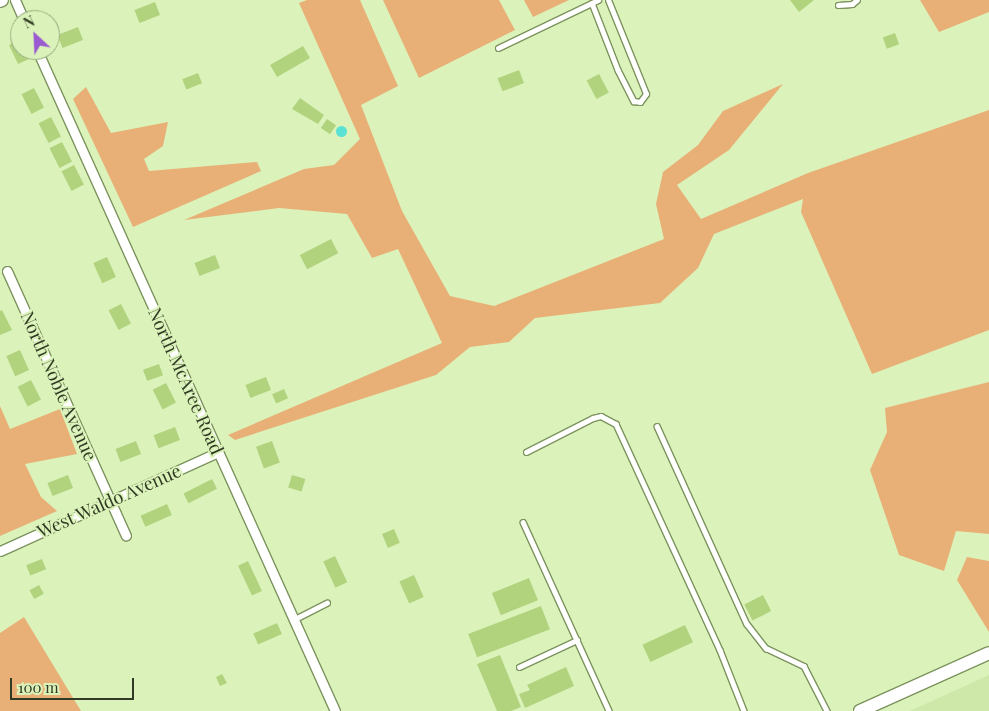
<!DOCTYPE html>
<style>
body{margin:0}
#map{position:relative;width:989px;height:711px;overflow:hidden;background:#dbf3ba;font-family:"Playfair Display",serif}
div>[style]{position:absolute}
.built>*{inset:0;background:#cde8a8}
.green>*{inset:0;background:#e8b076}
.water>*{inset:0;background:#5be1d4}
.round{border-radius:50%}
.building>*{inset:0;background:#b1d37e;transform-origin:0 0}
.roads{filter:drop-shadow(1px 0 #7d935e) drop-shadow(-1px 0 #7d935e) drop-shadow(0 1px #7d935e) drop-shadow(0 -1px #7d935e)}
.lane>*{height:4.5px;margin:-2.25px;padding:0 2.25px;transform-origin:2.25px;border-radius:2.25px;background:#fff}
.street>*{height:9px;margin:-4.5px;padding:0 4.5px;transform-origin:4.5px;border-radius:4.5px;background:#fff}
.secondary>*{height:12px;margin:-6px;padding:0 6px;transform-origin:6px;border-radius:6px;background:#fff}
span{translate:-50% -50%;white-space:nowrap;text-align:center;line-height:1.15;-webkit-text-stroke:4px #dbf3ba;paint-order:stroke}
.street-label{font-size:18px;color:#313a24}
.north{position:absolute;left:10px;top:10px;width:50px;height:50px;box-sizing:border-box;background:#dbf3ba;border:1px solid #97a97e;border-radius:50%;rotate:335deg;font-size:14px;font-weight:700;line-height:20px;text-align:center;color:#313a24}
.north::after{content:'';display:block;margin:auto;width:18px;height:22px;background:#9a5ad0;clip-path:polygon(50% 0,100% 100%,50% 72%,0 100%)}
.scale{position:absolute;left:10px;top:678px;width:124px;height:22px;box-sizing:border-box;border:2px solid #313a24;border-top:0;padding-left:6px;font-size:15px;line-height:18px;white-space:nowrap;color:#313a24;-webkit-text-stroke:4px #dbf3ba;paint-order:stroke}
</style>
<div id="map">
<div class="built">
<i style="clip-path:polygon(989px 675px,989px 711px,910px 711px)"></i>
</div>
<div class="green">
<i style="clip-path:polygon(307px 0,360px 0,398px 86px,361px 105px,402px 211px,450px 296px,494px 306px,664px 239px,656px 204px,663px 172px,698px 145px,723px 111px,783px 84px,729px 150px,677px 185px,701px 219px,808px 173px,989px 110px,989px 330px,872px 374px,801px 212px,803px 199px,714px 234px,698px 268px,660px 303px,535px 318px,509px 342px,470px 347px,436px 375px,235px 440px,228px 435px,442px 343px,398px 249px,372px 258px,347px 214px,279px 208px,184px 220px,304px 169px,334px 165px,360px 139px,299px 3px)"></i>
<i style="clip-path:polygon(383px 0,499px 0,515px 30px,419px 78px)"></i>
<i style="clip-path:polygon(524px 0,569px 0,533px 17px)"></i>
<i style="clip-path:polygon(920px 0,989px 0,989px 12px,939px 32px)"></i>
<i style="clip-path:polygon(86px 87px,111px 133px,168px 122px,163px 146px,144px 159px,149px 171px,257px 162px,261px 171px,133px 227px,73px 99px)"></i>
<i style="clip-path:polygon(989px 382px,989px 534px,956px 531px,944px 571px,899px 555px,870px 470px,887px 432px,885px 408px)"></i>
<i style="clip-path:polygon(0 406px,10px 429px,60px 409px,77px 454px,25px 464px,41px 497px,57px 511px,0 536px)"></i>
<i style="clip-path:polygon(967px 557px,989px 561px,989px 632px,957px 580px)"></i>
<i style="clip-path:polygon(24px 617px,81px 711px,0 711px,0 633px)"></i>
</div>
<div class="water">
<i class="round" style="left:335.5px;top:125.5px;width:11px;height:11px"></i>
</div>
<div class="building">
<i style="clip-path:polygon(790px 0,814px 0,799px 12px)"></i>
<i style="left:155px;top:2px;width:14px;height:22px;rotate:69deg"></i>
<i style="left:78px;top:27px;width:14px;height:22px;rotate:69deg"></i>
<i style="left:895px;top:33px;width:12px;height:13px;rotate:70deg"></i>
<i style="clip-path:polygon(20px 39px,20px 50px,27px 50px,31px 58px,18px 64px,9px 45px)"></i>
<i style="left:303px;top:46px;width:14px;height:38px;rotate:60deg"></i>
<i style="left:519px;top:70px;width:14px;height:23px;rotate:69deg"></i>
<i style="left:198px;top:73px;width:11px;height:17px;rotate:68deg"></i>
<i style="left:599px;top:74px;width:21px;height:14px;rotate:62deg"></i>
<i style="left:34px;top:88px;width:22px;height:14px;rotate:63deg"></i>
<i style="clip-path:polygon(300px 98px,324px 115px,318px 124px,292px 109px)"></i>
<i style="left:51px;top:117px;width:22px;height:14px;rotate:63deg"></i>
<i style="left:327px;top:119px;width:11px;height:11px;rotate:34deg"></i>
<i style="left:62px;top:142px;width:22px;height:14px;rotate:63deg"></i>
<i style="left:74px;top:165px;width:22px;height:14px;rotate:63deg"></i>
<i style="left:331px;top:239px;width:16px;height:35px;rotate:63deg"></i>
<i style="left:215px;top:255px;width:14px;height:22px;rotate:69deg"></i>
<i style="left:107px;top:257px;width:22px;height:15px;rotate:66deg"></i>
<i style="left:121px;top:304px;width:22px;height:14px;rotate:63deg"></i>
<i style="clip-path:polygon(2px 310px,12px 330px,0 335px,0 311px)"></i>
<i style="left:20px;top:350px;width:22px;height:15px;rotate:66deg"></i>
<i style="left:159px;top:364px;width:12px;height:17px;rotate:70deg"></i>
<i style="left:266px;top:377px;width:14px;height:22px;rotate:69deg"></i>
<i style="left:31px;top:380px;width:22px;height:15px;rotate:63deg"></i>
<i style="left:166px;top:383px;width:22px;height:15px;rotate:63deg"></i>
<i style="left:284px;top:389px;width:10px;height:13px;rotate:66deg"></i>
<i style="left:175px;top:427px;width:14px;height:23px;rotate:69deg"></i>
<i style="left:136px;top:441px;width:14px;height:22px;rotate:69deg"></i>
<i style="left:272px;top:441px;width:23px;height:17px;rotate:70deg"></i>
<i style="left:68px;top:475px;width:14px;height:22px;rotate:69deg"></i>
<i style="left:292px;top:475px;width:14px;height:13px;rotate:17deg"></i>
<i style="left:212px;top:479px;width:11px;height:32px;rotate:63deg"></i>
<i style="left:167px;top:504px;width:12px;height:29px;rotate:66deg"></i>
<i style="left:394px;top:529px;width:15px;height:13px;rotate:67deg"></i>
<i style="left:335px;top:556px;width:29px;height:13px;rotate:65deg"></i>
<i style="left:42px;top:559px;width:11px;height:17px;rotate:68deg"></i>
<i style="left:248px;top:561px;width:33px;height:11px;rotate:65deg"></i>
<i style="left:414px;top:575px;width:24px;height:16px;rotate:66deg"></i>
<i style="left:529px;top:578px;width:24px;height:40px;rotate:68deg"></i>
<i style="left:39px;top:585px;width:10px;height:11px;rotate:61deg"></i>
<i style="left:763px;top:595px;width:18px;height:21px;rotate:63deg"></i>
<i style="left:541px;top:606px;width:25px;height:78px;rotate:69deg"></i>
<i style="left:277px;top:623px;width:12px;height:26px;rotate:66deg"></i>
<i style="left:685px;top:625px;width:19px;height:47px;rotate:65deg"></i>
<i style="clip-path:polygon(500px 655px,521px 707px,511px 711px,497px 711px,477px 664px)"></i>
<i style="clip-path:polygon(566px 667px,574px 686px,525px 708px,519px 694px,530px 690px,527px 685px)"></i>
<i style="clip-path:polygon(222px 674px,227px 683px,220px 686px,216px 677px)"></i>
</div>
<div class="roads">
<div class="lane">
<i style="left:592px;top:3px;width:72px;rotate:68.8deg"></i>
<i style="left:618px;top:70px;width:35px;rotate:63deg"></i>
<i style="left:634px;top:101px;width:6px;rotate:9deg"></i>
<i style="left:640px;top:102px;width:10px;rotate:-53deg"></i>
<i style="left:646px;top:94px;width:101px;rotate:-112deg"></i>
<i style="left:838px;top:5px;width:14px;rotate:-4deg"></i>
<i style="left:852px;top:4px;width:6px;rotate:-39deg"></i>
<i style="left:498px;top:48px;width:111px;rotate:-25.6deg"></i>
<i style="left:657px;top:426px;width:217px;rotate:65.6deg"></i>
<i style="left:747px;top:624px;width:31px;rotate:52deg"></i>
<i style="left:766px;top:648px;width:42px;rotate:25.3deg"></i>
<i style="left:804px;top:666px;width:51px;rotate:62.9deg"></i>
<i style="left:526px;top:452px;width:75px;rotate:-26.9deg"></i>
<i style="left:593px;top:418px;width:8px;rotate:-14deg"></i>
<i style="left:601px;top:416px;width:17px;rotate:28deg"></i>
<i style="left:616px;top:424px;width:249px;rotate:65.3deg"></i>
<i style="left:720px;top:650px;width:66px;rotate:68.5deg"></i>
<i style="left:523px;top:522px;width:208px;rotate:65.5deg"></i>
<i style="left:293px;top:620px;width:38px;rotate:-27deg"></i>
<i style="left:519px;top:667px;width:64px;rotate:-25deg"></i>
</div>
<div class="street">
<i style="left:15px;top:0;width:22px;rotate:66deg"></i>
<i style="left:37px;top:50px;width:725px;rotate:65.73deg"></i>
<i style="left:7px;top:271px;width:290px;rotate:65.8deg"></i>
<i style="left:0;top:551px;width:239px;rotate:-24.4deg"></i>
</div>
<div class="secondary">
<i style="left:0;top:1px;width:2px;rotate:-27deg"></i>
<i style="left:860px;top:711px;width:141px;rotate:-24.2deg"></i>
</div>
</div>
<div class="street-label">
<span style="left:186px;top:381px;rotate:66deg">North McAree Road</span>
<span style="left:59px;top:386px;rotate:66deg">North Noble Avenue</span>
<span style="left:109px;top:501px;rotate:-24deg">West Waldo Avenue</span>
</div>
<div class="north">N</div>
<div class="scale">100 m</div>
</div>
